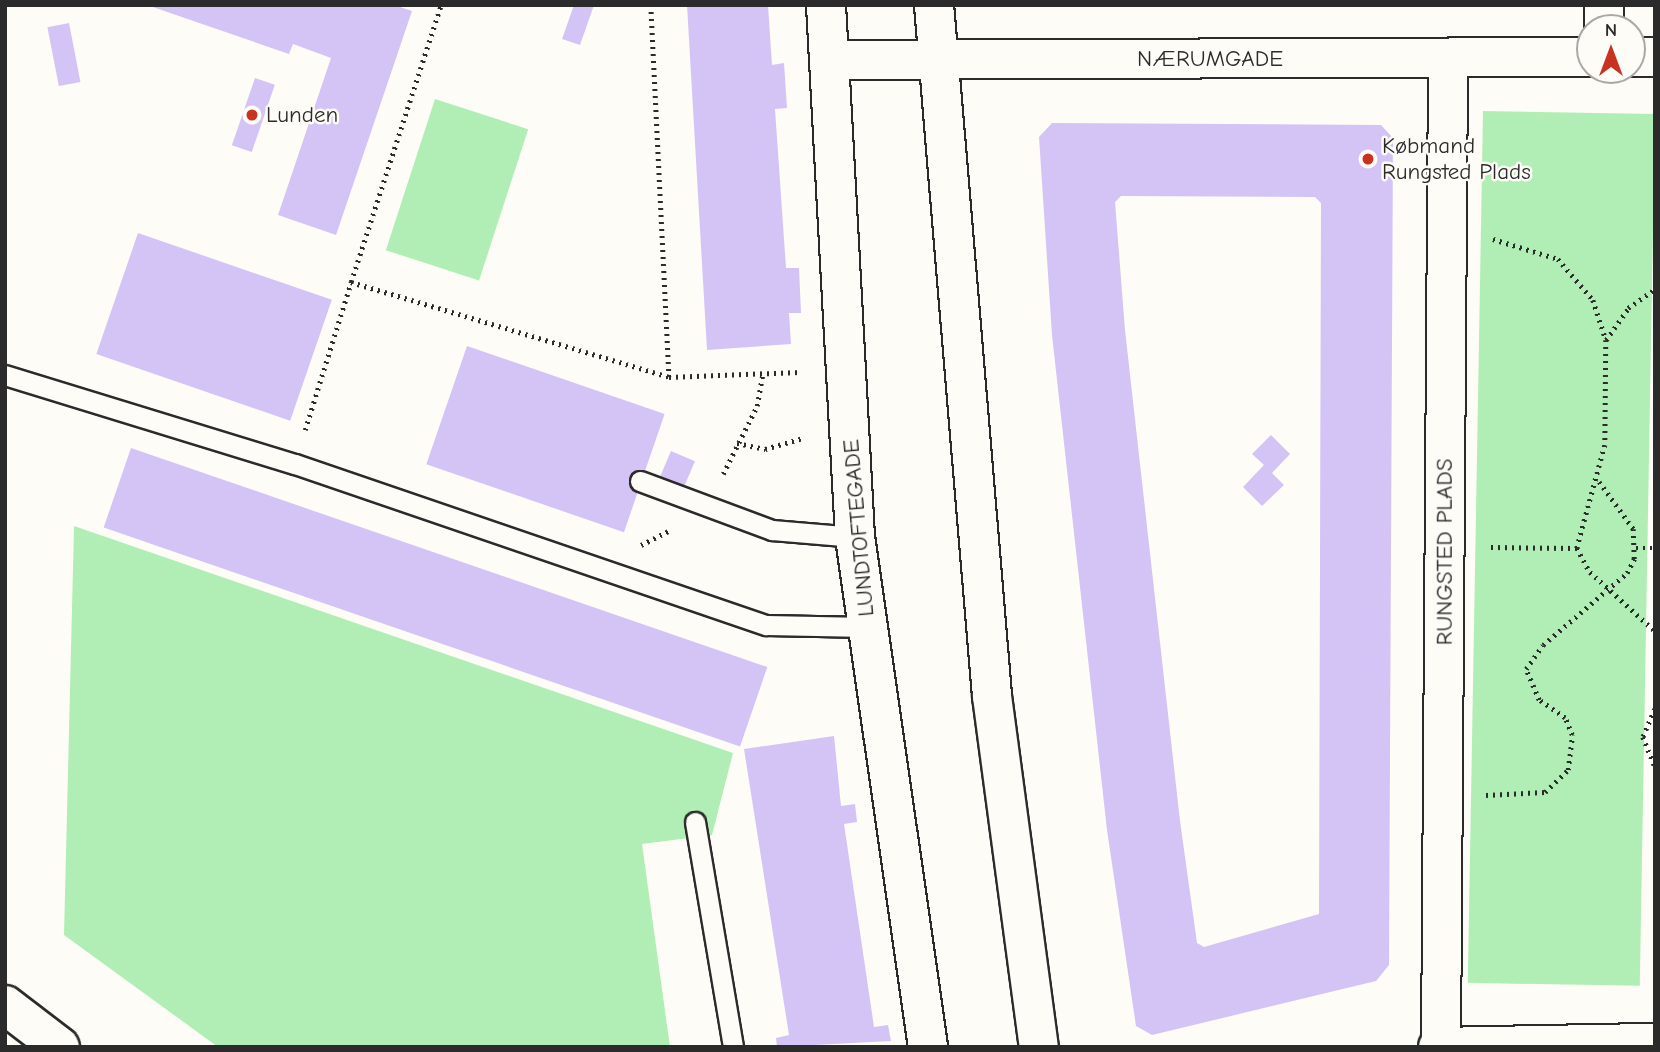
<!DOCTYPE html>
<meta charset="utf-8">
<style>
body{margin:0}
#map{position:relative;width:1660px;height:1052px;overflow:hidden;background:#fdfcf7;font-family:"Comic Neue",sans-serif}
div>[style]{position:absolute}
.green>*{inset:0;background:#b1eeb5;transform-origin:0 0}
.building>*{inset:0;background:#d4c4f6;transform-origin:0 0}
.path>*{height:4.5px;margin-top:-2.25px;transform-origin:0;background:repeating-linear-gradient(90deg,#2b2b2b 0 2px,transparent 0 7px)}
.roads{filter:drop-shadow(2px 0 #2b2b2b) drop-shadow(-2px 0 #2b2b2b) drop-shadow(0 2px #2b2b2b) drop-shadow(0 -2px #2b2b2b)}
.lane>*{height:19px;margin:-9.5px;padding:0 9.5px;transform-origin:9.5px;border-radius:9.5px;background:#fdfcf7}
.street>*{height:38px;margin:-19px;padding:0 19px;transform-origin:19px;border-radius:19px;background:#fdfcf7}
.secondary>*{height:38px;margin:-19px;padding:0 19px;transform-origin:19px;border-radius:19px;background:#fdfcf7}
.dots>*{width:19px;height:19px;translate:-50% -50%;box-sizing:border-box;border:4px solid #fdfcf7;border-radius:50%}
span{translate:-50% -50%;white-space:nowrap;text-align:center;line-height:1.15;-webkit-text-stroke:5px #fdfcf7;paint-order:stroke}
.street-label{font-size:23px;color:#2b2b2b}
.poi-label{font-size:23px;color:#2b2b2b}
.left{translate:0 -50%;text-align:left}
.frame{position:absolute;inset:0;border:7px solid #2b2b2b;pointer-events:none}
.north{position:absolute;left:1576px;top:14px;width:70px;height:70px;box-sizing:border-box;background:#fdfcf7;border:2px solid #a9a8a5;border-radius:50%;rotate:0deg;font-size:19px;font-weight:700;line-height:28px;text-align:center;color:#2b2b2b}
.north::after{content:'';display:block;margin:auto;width:24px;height:32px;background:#c8321e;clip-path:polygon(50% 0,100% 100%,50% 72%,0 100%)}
</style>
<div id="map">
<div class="green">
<i style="left:435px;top:99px;width:98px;height:159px;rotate:18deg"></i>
<i style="left:1483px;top:111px;width:172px;height:872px;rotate:1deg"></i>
<i style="clip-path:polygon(74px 526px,733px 753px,712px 835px,642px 844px,670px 1047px,218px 1047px,64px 935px)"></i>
</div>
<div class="building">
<i style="clip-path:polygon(147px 5px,394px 5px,412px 11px,336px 235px,278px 215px,331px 58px,293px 44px,289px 54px)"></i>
<i style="clip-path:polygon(574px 5px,594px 5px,580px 45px,562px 39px)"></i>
<i style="clip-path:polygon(687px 5px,768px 5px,772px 65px,784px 63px,787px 108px,775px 109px,786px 268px,799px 268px,801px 313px,789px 313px,791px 344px,707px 350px)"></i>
<i style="left:69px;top:23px;width:60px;height:22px;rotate:79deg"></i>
<i style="left:255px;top:78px;width:21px;height:71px;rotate:19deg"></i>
<i style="clip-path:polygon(evenodd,1052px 123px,1381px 125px,1393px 138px,1389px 965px,1376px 981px,1152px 1035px,1136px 1026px,1107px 830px,1052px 335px,1039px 137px,1052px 123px,1121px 196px,1315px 197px,1321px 203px,1319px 914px,1204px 947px,1197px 943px,1180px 821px,1125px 330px,1115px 202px,1121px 196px)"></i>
<i style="left:138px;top:233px;width:205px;height:128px;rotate:19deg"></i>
<i style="left:467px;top:346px;width:209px;height:125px;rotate:19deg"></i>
<i style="clip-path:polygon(1271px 435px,1290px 454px,1272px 473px,1284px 485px,1262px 506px,1243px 487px,1264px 465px,1252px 454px)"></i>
<i style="left:131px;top:448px;width:673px;height:84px;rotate:19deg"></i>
<i style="left:671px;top:451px;width:26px;height:30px;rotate:23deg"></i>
<i style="clip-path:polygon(834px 736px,841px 806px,855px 804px,857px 822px,844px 824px,874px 1027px,888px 1025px,891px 1041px,777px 1047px,776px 1038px,789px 1035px,744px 749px)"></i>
</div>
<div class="path">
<i style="left:651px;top:5px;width:372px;rotate:87.2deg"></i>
<i style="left:1493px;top:239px;width:68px;rotate:17.1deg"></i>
<i style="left:1558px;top:259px;width:54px;rotate:49.5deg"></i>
<i style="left:1593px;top:300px;width:42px;rotate:72deg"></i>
<i style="left:1606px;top:340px;width:105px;rotate:90.5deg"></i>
<i style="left:1605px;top:445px;width:107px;rotate:105.2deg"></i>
<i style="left:1577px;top:548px;width:27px;rotate:62deg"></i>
<i style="left:1590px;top:572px;width:88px;rotate:42.2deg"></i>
<i style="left:351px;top:282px;width:291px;rotate:-72deg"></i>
<i style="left:1606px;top:340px;width:39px;rotate:-55deg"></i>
<i style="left:1628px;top:308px;width:33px;rotate:-35deg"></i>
<i style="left:305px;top:430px;width:155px;rotate:-72.7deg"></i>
<i style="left:351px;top:282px;width:332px;rotate:16.6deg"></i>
<i style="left:669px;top:377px;width:131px;rotate:-2.2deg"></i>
<i style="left:737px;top:443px;width:29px;rotate:12deg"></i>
<i style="left:765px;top:449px;width:40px;rotate:-16deg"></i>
<i style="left:723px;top:474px;width:76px;rotate:-63.4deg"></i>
<i style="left:757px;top:406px;width:34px;rotate:-80deg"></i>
<i style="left:641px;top:545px;width:34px;rotate:-27deg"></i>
<i style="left:1491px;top:547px;width:86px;rotate:0.7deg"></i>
<i style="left:1636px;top:548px;width:19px"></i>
<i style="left:1655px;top:709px;width:30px;rotate:113deg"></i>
<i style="left:1643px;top:737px;width:32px;rotate:68deg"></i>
<i style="left:1486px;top:795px;width:59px;rotate:-2.9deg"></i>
<i style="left:1545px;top:792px;width:32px;rotate:-44deg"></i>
<i style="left:1568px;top:770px;width:35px;rotate:-83deg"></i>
<i style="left:1572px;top:735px;width:18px;rotate:-112deg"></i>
<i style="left:1565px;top:718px;width:32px;rotate:-145deg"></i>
<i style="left:1539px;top:700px;width:34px;rotate:-113deg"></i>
<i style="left:1526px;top:669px;width:29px;rotate:-55deg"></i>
<i style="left:1543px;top:645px;width:111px;rotate:-40.6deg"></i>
<i style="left:1627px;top:573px;width:16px;rotate:-63deg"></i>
<i style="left:1634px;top:559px;width:30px;rotate:-92deg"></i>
<i style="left:1633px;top:529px;width:58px;rotate:-125.9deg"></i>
</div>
<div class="roads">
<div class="lane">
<i style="left:5px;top:375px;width:303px;rotate:17.1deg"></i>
<i style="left:295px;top:464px;width:498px;rotate:18.9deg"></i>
<i style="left:766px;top:625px;width:101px;rotate:1.1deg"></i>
<i style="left:640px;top:481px;width:141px;rotate:20.4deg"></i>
<i style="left:772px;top:530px;width:83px;rotate:4.8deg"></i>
<i style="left:695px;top:822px;width:228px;rotate:80.4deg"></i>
</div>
<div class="street">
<i style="left:826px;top:5px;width:533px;rotate:86.88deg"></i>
<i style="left:855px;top:537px;width:515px;rotate:81.85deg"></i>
<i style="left:1604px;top:28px;width:23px;rotate:-90deg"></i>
<i style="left:1632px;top:57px;width:23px"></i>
<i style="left:829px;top:60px;width:761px;rotate:-0.23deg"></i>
<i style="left:1441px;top:1046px;width:988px;rotate:-89.59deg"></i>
<i style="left:1438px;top:1047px;width:217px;rotate:-1.1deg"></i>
</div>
<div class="secondary">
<i style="left:934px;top:5px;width:693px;rotate:85.2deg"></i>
<i style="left:992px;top:696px;width:354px;rotate:82.4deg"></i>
<i style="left:5px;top:1005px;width:69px;rotate:37.4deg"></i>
</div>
</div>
<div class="dots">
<i style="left:252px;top:115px;background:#c8321e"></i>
<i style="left:1368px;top:159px;background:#c8321e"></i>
</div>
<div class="street-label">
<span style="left:1210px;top:59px">NÆRUMGADE</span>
<span style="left:859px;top:528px;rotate:-95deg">LUNDTOFTEGADE</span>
<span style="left:1445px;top:552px;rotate:-90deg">RUNGSTED PLADS</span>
</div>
<div class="poi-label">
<span class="left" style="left:266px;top:115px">Lunden</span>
<span class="left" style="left:1382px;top:159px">Købmand<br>Rungsted Plads</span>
</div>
<div class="frame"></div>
<div class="north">N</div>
</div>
